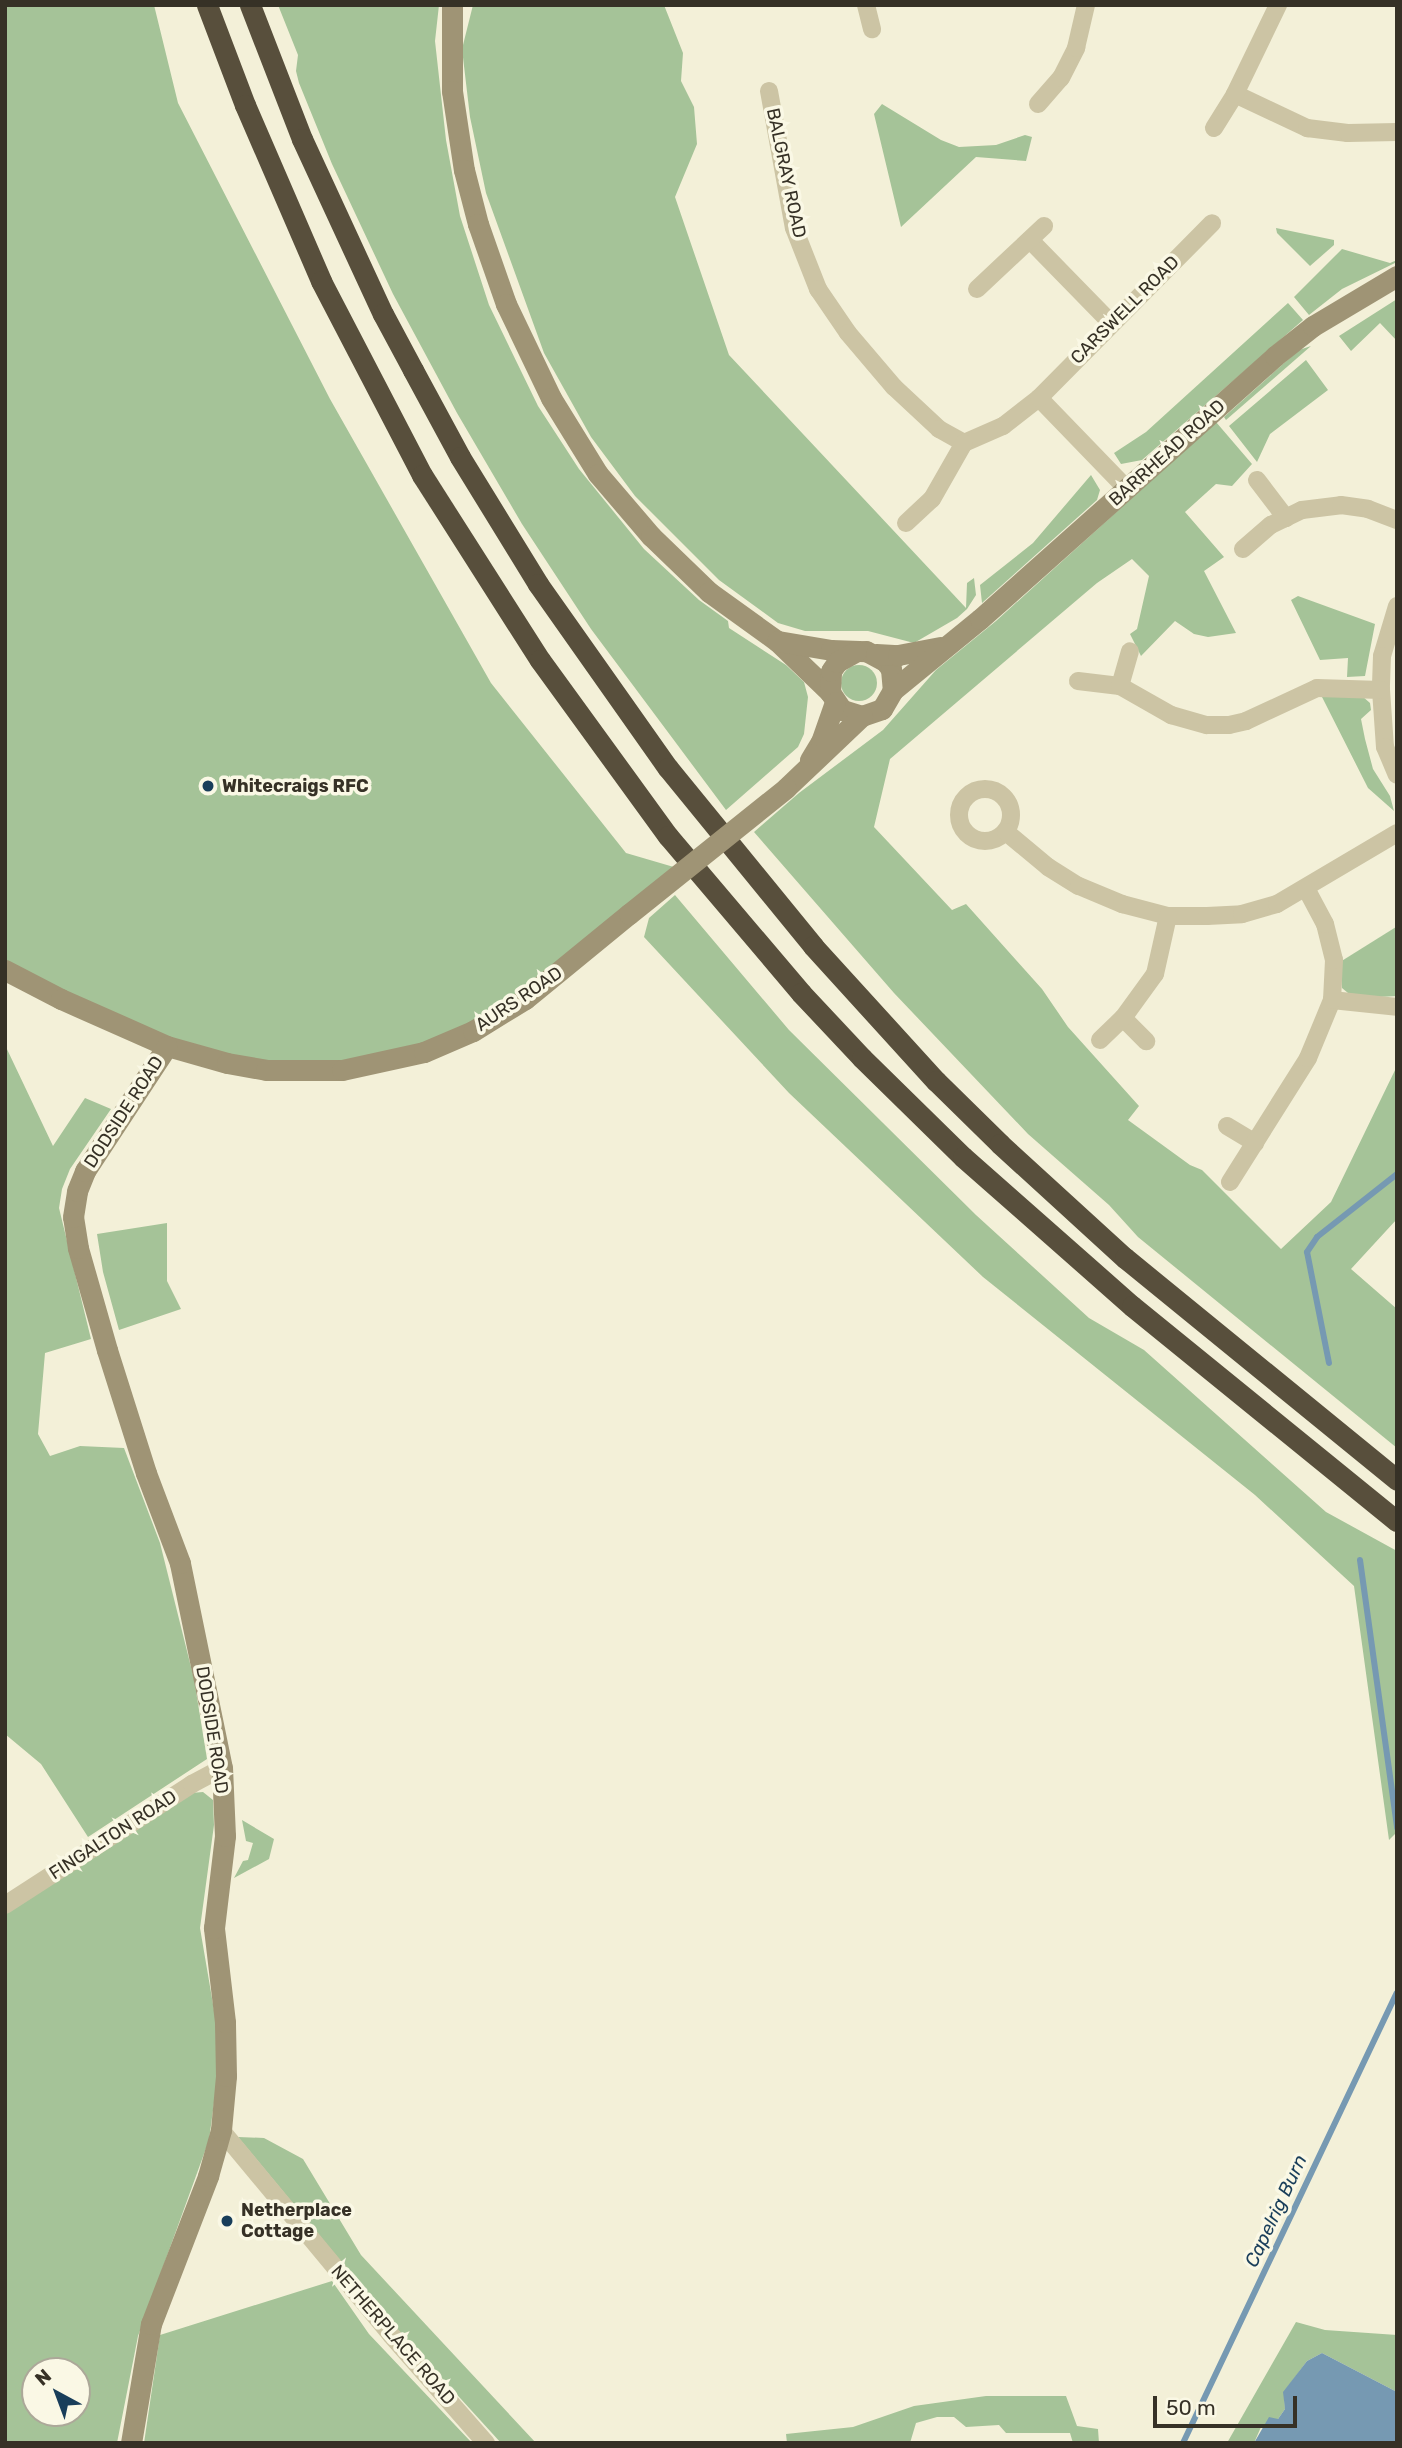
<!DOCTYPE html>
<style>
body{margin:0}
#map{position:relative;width:1402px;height:2448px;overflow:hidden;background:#f3f0d8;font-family:Rubik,sans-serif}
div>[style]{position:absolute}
.green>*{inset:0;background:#a5c398}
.round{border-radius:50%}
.water>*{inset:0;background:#7699b2}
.stream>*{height:6px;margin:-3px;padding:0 3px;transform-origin:3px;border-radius:3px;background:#7699b2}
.street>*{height:18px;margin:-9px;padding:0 9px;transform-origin:9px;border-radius:9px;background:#ccc4a4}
.street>.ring{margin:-9px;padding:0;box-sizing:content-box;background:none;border:18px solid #ccc4a4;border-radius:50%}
.secondary>*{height:21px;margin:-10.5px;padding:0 10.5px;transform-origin:10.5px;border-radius:10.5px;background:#9f9475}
.highway>*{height:21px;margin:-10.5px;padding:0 10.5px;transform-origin:10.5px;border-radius:10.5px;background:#584f3c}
.secondary-bridge>*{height:21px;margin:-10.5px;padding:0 10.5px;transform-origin:10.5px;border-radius:10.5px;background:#9f9475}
.dots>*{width:19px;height:19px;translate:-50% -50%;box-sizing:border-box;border:4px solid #faf8e5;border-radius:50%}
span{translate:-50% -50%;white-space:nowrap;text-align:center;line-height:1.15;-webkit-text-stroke:7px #faf8e5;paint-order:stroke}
.street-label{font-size:18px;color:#363126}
.poi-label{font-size:18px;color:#363126;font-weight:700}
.left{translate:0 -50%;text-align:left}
.water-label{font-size:19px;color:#193e5a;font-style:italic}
.frame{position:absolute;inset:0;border:7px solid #363126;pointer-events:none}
.north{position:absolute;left:21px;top:2357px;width:70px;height:70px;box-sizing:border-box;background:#faf8e5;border:2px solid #aca899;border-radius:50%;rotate:319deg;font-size:19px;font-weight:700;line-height:28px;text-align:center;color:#363126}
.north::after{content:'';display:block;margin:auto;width:24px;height:32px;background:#193e5a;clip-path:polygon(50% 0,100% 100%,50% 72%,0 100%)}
.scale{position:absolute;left:1153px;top:2396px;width:144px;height:32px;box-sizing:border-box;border:4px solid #363126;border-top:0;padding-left:9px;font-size:21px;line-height:24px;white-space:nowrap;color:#363126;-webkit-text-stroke:5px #faf8e5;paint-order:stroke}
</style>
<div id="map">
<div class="green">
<i style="clip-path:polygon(5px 5px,154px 5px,178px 103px,330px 399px,491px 683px,626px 853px,684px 870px,486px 1023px,393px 1061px,214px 1060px,5px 972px)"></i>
<i style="clip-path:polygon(278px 5px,439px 5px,435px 41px,446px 140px,460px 216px,489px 305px,538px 406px,579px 469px,644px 549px,699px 600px,728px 621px,729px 628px,786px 665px,804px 682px,808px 697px,804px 734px,798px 747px,726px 810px,591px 629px,522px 524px,457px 413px,393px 294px,332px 164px,299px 83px,296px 71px,298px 55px)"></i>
<i style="clip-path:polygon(473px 5px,664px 5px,683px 53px,681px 81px,694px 107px,697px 144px,675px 197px,729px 355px,966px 608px,967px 583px,974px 578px,976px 595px,967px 609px,957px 618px,914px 643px,868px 631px,805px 631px,778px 623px,719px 580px,635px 496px,591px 437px,544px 353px,486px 193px,470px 117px,462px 49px)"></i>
<i style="clip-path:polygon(882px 104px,941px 140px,959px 147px,996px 145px,1025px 135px,1032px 137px,1026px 161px,976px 157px,901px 227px,874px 114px)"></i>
<i style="clip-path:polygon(1276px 228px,1334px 240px,1334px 245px,1310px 266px,1277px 233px)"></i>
<i style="clip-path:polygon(1342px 249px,1390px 263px,1397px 260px,1397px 262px,1342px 289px,1309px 315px,1294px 297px)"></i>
<i style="clip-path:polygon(1397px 299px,1397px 341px,1380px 323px,1351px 351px,1339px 336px)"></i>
<i style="clip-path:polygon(1288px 303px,1303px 320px,1142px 460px,1121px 464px,1114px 453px,1146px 432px)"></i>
<i style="clip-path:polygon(1311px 346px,1226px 420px,1224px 417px,1283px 364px,1299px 350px)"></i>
<i style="clip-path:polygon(1306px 360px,1328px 390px,1270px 434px,1257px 462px,1229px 426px)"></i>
<i style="clip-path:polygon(1216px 422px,1252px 464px,1232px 486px,1216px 484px,1185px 512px,1224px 557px,1204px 571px,1236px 633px,1208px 637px,1194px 634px,1175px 621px,1141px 656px,1130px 634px,1137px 629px,1149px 576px,1132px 559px,1097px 583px,890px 759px,874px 827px,952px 910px,966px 904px,1042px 989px,1068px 1027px,1139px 1106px,1128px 1120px,1190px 1165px,1202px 1170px,1281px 1249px,1331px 1202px,1397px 1066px,1397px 1219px,1351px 1269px,1397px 1309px,1397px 1448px,1138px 1237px,1109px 1205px,1028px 1134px,894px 993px,754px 832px,799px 793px,883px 730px,936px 670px,996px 621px)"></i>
<i style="clip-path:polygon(1091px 475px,1100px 490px,1097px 500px,982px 603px,980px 585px,1033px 543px)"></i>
<i style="clip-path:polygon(1298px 596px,1375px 624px,1365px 676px,1347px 677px,1348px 658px,1320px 660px,1291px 600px)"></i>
<i class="round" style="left:841px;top:665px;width:36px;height:36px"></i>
<i style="clip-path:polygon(1362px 696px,1370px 703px,1371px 710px,1361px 719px,1365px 739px,1373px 769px,1390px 796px,1394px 811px,1368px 788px,1322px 697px)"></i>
<i style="clip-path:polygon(675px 895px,789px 1030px,976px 1215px,1089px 1318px,1144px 1350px,1326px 1512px,1397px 1551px,1397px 1832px,1389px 1840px,1354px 1586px,1255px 1495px,983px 1277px,789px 1093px,644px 937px,649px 918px)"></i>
<i style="clip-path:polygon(1396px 927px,1397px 996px,1360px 998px,1348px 993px,1342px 988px,1340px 962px)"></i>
<i style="clip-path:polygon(5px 1045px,53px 1146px,85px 1098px,111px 1109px,70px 1169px,62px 1189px,59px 1208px,91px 1339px,45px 1353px,38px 1434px,50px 1456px,80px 1446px,124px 1448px,160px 1543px,194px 1679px,207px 1759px,88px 1837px,41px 1764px,5px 1734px)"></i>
<i style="clip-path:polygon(167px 1223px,167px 1281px,181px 1309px,119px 1330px,103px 1272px,97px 1234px)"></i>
<i style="clip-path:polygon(evenodd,203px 1792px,213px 1800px,214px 1825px,200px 1928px,221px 2051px,209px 2140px,138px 2336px,117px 2443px,5px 2443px,5px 1914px,191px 1793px,203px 1792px,35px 2371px,77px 2371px,77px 2413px,35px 2413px,35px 2371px)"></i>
<i style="clip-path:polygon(242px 1820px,274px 1839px,269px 1859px,234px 1878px,243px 1861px,248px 1860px,253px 1843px,246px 1841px)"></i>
<i style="clip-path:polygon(238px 2137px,264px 2138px,303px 2159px,361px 2255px,536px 2443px,501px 2443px,390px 2321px)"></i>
<i style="clip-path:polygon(332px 2281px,369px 2334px,472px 2443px,144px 2443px,160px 2335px)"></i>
<i style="clip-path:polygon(1296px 2322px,1325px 2330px,1397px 2335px,1397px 2392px,1322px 2353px,1307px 2361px,1284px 2392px,1285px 2409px,1278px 2419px,1261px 2427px,1254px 2443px,1227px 2443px)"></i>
<i style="clip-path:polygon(986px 2396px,1066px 2396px,1077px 2426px,1098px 2429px,1099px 2443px,1073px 2443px,1070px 2433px,1006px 2433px,999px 2425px,966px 2427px,954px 2417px,937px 2417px,916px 2423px,910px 2443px,787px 2443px,786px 2434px,853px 2427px,914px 2406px)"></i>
</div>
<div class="water">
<i style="clip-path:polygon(1322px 2353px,1397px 2392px,1397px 2443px,1254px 2443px,1269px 2417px,1278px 2419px,1285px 2409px,1283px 2392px,1307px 2361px)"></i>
</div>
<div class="stream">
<i style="left:1329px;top:1363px;width:113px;rotate:-101.2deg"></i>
<i style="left:1307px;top:1252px;width:18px;rotate:-56deg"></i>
<i style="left:1317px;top:1237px;width:102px;rotate:-38.2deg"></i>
<i style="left:1360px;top:1560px;width:271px;rotate:82.1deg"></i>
<i style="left:1183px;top:2443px;width:498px;rotate:-64.6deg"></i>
</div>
<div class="street">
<i style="left:866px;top:5px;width:25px;rotate:76deg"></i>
<i style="left:769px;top:91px;width:139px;rotate:79.7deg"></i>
<i style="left:794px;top:228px;width:66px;rotate:68.5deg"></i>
<i style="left:818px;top:289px;width:53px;rotate:55.7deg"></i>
<i style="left:848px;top:333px;width:71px;rotate:49.6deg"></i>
<i style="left:894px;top:387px;width:62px;rotate:43deg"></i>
<i style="left:939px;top:429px;width:29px;rotate:29deg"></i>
<i style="left:964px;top:443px;width:43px;rotate:-23.6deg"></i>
<i style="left:1003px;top:426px;width:46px;rotate:-37.9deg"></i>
<i style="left:1039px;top:398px;width:127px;rotate:46deg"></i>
<i style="left:1235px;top:94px;width:80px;rotate:25.3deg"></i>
<i style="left:1307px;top:128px;width:41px;rotate:7deg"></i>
<i style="left:1348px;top:133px;width:49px;rotate:-1.2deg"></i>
<i style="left:1038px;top:104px;width:35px;rotate:-49deg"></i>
<i style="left:1061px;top:78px;width:34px;rotate:-63deg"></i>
<i style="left:1076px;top:48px;width:44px;rotate:-76.9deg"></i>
<i style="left:1214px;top:128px;width:40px;rotate:-58deg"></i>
<i style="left:1235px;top:94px;width:99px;rotate:-64.2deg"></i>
<i style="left:1030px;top:240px;width:116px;rotate:45.7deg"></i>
<i style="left:977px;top:289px;width:92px;rotate:-43.2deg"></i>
<i style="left:1039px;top:398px;width:246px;rotate:-45.3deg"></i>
<i style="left:1257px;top:480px;width:48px;rotate:52.7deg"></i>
<i style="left:906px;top:523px;width:35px;rotate:-43deg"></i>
<i style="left:932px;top:499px;width:64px;rotate:-60.3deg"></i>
<i style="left:1243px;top:549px;width:37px;rotate:-41deg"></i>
<i style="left:1271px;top:525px;width:34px;rotate:-26deg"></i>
<i style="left:1302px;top:510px;width:39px;rotate:-7deg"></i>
<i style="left:1341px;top:505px;width:27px;rotate:8deg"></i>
<i style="left:1368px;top:509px;width:31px;rotate:21deg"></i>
<i style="left:1397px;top:606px;width:52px;rotate:106.7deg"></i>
<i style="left:1382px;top:656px;width:34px;rotate:92deg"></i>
<i style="left:1381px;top:690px;width:57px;rotate:86deg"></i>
<i style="left:1385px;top:747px;width:30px;rotate:67deg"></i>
<i style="left:1078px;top:681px;width:42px;rotate:6.8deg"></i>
<i style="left:1120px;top:686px;width:59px;rotate:29.6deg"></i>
<i style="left:1171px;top:715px;width:37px;rotate:16deg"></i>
<i style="left:1207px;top:725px;width:22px"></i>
<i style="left:1229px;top:725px;width:17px;rotate:-13deg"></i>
<i style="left:1246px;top:721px;width:78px;rotate:-24.9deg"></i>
<i style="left:1317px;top:688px;width:64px;rotate:1.8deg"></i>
<i style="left:1120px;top:686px;width:36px;rotate:-74deg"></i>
<i class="ring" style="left:959px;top:789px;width:34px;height:34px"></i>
<i style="left:1006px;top:832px;width:55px;rotate:39.8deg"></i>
<i style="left:1048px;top:867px;width:36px;rotate:32deg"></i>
<i style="left:1079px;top:886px;width:47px;rotate:22.7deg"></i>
<i style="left:1122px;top:904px;width:48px;rotate:14.6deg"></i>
<i style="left:1168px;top:916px;width:39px"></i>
<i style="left:1207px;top:916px;width:35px;rotate:-3deg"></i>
<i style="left:1242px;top:914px;width:36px;rotate:-16deg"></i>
<i style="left:1277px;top:904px;width:139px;rotate:-30.6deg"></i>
<i style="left:1332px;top:1000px;width:65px;rotate:6.1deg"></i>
<i style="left:1123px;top:1018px;width:33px;rotate:45deg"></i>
<i style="left:1100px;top:1040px;width:32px;rotate:-44deg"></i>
<i style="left:1123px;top:1018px;width:54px;rotate:-54deg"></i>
<i style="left:1155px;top:974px;width:59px;rotate:-77.4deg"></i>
<i style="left:1227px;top:1126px;width:33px;rotate:31deg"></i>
<i style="left:1230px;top:1182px;width:146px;rotate:-57.8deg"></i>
<i style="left:1308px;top:1058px;width:63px;rotate:-67.5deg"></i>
<i style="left:1332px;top:1000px;width:40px;rotate:-87.1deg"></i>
<i style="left:1334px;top:960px;width:37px;rotate:-104deg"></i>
<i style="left:1325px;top:924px;width:40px;rotate:-118deg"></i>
<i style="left:5px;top:1905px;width:223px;rotate:-32.9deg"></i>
<i style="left:192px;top:1784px;width:34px;rotate:-28deg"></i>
<i style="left:221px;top:2130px;width:266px;rotate:50.3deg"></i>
<i style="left:391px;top:2335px;width:144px;rotate:48.7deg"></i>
</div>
<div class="secondary">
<i style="left:452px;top:5px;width:86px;rotate:90deg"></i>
<i style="left:452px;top:91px;width:80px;rotate:81.4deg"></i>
<i style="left:464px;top:170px;width:56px;rotate:75.5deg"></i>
<i style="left:478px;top:224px;width:85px;rotate:70.7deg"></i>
<i style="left:506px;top:304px;width:104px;rotate:64.4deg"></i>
<i style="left:551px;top:398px;width:89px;rotate:58.3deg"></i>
<i style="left:598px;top:474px;width:82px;rotate:49.5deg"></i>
<i style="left:651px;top:536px;width:81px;rotate:44deg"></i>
<i style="left:709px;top:592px;width:84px;rotate:35.8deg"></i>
<i style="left:777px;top:641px;width:74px;rotate:43.9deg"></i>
<i style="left:778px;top:641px;width:54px;rotate:9.6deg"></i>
<i style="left:831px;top:650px;width:35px;rotate:2deg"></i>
<i style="left:866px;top:651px;width:21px;rotate:28deg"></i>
<i style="left:885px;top:661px;width:10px;rotate:53deg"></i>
<i style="left:891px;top:669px;width:21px;rotate:85deg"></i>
<i style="left:893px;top:690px;width:22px;rotate:120deg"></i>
<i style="left:882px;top:709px;width:21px;rotate:161deg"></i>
<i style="left:862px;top:716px;width:21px;rotate:-163deg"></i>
<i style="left:842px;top:710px;width:22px;rotate:-124deg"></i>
<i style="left:830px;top:692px;width:21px;rotate:-87deg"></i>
<i style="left:831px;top:671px;width:11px;rotate:-56deg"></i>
<i style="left:837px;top:662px;width:21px;rotate:-29deg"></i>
<i style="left:876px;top:654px;width:22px;rotate:3deg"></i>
<i style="left:898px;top:655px;width:43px;rotate:-10.8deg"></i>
<i style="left:893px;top:690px;width:112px;rotate:-39.2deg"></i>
<i style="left:980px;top:619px;width:395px;rotate:-41.7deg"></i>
<i style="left:1275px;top:356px;width:48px;rotate:-38.3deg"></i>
<i style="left:1313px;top:326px;width:98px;rotate:-30.8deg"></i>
<i style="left:810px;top:760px;width:21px;rotate:-59deg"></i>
<i style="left:821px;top:742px;width:42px;rotate:-70.7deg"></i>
<i style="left:786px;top:788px;width:105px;rotate:-43.5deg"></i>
<i style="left:5px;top:970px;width:63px;rotate:27.4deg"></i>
<i style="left:61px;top:999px;width:116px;rotate:23.9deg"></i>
<i style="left:167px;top:1046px;width:62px;rotate:15.8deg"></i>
<i style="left:227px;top:1063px;width:40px;rotate:10deg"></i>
<i style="left:266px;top:1070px;width:76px"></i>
<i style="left:342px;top:1070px;width:84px;rotate:-12.4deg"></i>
<i style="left:424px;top:1052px;width:53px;rotate:-23.2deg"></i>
<i style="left:473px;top:1031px;width:61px;rotate:-31.6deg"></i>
<i style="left:525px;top:999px;width:134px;rotate:-39.3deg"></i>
<i style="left:131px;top:2443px;width:121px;rotate:-80.5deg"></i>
<i style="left:151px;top:2324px;width:159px;rotate:-68.9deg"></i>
<i style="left:208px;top:2176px;width:48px;rotate:-74.2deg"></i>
<i style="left:221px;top:2130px;width:54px;rotate:-84.7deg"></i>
<i style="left:226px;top:2076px;width:54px;rotate:-91.1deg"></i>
<i style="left:225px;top:2022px;width:95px;rotate:-96.7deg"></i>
<i style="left:214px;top:1928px;width:93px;rotate:-83.2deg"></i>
<i style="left:225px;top:1836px;width:68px;rotate:-92.5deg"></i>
<i style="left:222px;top:1768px;width:209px;rotate:-101.6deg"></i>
<i style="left:180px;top:1563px;width:96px;rotate:-110.7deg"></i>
<i style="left:146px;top:1473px;width:129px;rotate:-107.6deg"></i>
<i style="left:107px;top:1350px;width:106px;rotate:-105.9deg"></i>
<i style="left:78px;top:1248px;width:31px;rotate:-99deg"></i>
<i style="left:73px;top:1217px;width:26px;rotate:-81deg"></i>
<i style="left:77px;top:1191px;width:22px;rotate:-68deg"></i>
<i style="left:85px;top:1171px;width:149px;rotate:-56.7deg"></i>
</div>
<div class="highway">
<i style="left:207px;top:5px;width:107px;rotate:69.2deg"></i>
<i style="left:245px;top:105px;width:192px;rotate:66.6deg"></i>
<i style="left:321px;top:281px;width:219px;rotate:62.5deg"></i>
<i style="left:422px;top:475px;width:219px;rotate:57.5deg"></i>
<i style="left:540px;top:660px;width:218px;rotate:54deg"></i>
<i style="left:668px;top:836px;width:206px;rotate:49.7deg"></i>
<i style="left:801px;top:993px;width:89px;rotate:46.8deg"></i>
<i style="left:862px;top:1058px;width:141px;rotate:44.4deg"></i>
<i style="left:963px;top:1157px;width:225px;rotate:41.4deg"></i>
<i style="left:1132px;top:1306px;width:341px;rotate:39.1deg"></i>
<i style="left:250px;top:5px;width:144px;rotate:68.8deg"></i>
<i style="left:302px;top:139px;width:193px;rotate:65.2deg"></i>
<i style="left:383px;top:314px;width:64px;rotate:61.8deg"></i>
<i style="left:413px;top:370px;width:99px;rotate:61.6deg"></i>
<i style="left:460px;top:457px;width:149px;rotate:58.4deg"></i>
<i style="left:538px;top:584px;width:225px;rotate:54.8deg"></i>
<i style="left:668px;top:768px;width:230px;rotate:50.8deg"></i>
<i style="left:813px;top:946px;width:183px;rotate:47.7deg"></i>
<i style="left:936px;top:1081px;width:90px;rotate:44.5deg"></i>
<i style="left:1000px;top:1144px;width:169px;rotate:42.4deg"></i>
<i style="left:1125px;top:1258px;width:351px;rotate:39.2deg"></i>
</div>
<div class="secondary-bridge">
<i style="left:629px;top:914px;width:201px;rotate:-38.7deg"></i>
</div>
<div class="dots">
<i style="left:208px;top:786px;background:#193e5a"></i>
<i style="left:227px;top:2221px;background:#193e5a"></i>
</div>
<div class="street-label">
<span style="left:786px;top:173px;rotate:78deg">BALGRAY ROAD</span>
<span style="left:1125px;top:310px;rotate:-45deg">CARSWELL ROAD</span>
<span style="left:1167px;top:453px;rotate:-42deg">BARRHEAD ROAD</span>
<span style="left:519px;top:999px;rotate:-34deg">AURS ROAD</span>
<span style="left:124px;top:1112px;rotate:-57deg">DODSIDE ROAD</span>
<span style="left:212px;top:1730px;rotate:81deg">DODSIDE ROAD</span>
<span style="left:113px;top:1835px;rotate:-33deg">FINGALTON ROAD</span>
<span style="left:393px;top:2335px;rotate:49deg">NETHERPLACE ROAD</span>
</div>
<div class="poi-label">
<span class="left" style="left:222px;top:786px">Whitecraigs RFC</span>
<span class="left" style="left:241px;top:2221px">Netherplace<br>Cottage</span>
</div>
<div class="water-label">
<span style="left:1276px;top:2211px;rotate:-65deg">Capelrig Burn</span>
</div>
<div class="frame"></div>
<div class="north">N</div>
<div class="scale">50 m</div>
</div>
